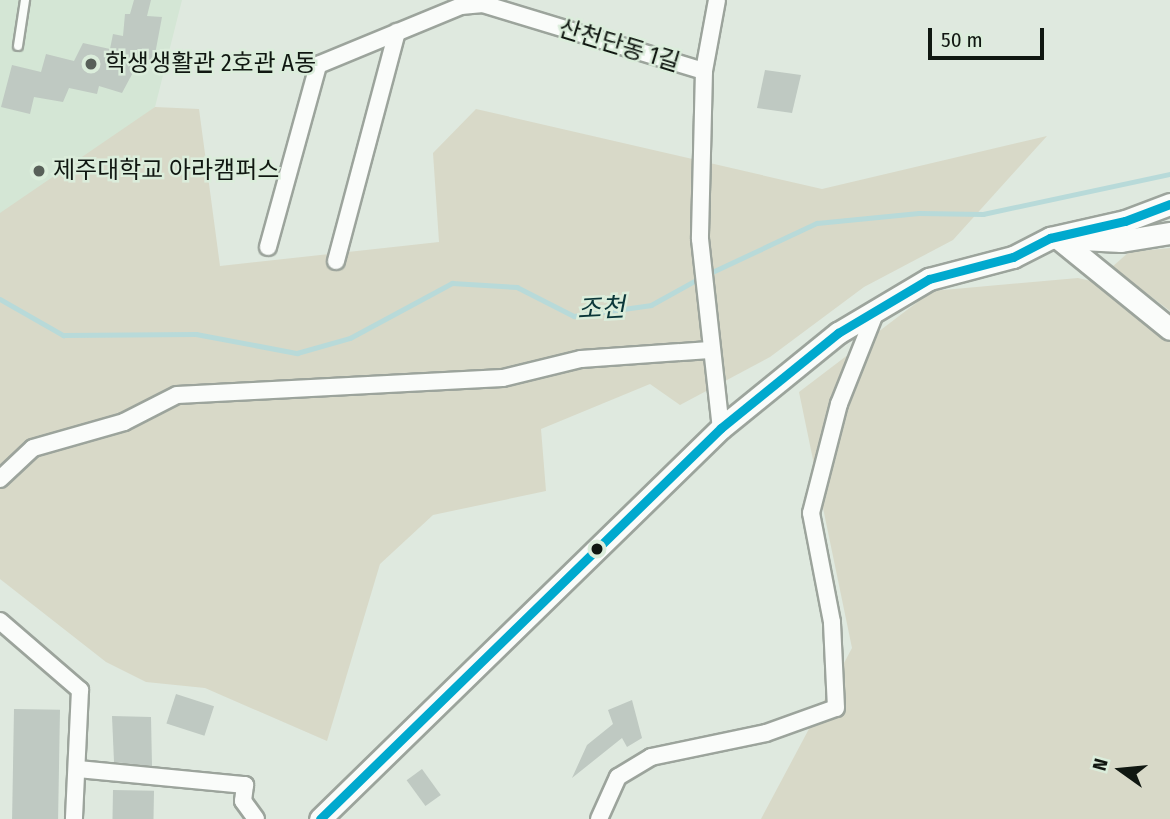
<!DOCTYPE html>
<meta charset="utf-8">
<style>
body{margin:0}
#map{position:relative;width:1170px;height:819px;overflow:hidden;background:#dfe9df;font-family:"Fira Sans Condensed","Noto Sans KR",sans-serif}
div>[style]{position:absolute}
.built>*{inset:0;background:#d4e6d5}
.green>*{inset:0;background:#d8d9c8}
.stream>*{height:4.5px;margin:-2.25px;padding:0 2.25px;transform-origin:2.25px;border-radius:2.25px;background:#b8dad9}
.building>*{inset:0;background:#bfc9c2;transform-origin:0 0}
.roads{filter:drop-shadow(2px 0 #9ca49c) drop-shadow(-2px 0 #9ca49c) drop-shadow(0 2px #9ca49c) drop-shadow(0 -2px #9ca49c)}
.lane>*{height:8px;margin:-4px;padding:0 4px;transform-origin:4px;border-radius:4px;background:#fafcfa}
.street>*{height:16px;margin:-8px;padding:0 8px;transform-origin:8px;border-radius:8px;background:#fafcfa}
.secondary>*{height:21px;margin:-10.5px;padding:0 10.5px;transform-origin:10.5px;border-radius:10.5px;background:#fafcfa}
.bus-1>*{height:9px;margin:-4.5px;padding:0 4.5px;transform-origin:4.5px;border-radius:4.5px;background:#00a9ce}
.dots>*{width:19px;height:19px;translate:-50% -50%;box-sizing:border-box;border:4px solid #dbeddb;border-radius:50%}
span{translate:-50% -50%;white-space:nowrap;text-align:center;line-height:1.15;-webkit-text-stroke:5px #dbeddb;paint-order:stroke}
.street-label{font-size:24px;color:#101711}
.poi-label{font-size:24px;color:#101711}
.left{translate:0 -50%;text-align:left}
.water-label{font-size:26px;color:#0b3739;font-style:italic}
.north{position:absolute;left:1086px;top:735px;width:70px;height:70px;-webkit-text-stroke:5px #dbeddb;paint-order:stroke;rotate:285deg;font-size:19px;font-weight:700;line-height:28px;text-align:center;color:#101711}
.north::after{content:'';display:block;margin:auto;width:24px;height:32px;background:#101711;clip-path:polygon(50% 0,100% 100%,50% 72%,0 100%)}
.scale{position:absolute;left:928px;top:28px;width:116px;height:32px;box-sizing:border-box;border:4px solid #101711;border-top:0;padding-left:9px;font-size:21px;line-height:24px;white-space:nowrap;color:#101711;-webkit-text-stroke:5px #dbeddb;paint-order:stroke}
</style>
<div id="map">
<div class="built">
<i style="clip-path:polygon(0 0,182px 0,155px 107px,0 234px)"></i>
</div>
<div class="green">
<i style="clip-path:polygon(155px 107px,199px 109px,220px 266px,439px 242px,433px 153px,476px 109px,822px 189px,1047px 136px,953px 240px,864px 287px,770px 357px,680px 405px,650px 384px,541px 429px,546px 491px,433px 515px,380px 564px,327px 741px,205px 688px,146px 682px,106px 662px,0 579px,0 213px)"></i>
<i style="clip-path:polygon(1170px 248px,1170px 311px,1112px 267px,1129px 252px)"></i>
<i style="clip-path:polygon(1078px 278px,1091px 281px,1170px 342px,1170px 819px,761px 819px,852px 648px,799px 392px,932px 291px)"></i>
</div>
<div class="stream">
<i style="left:708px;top:274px;width:120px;rotate:-25.1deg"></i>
<i style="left:817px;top:223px;width:102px;rotate:-5.6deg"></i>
<i style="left:919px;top:213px;width:64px;rotate:0.9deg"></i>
<i style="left:983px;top:214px;width:191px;rotate:-12.1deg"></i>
<i style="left:0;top:299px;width:73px;rotate:29.7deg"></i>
<i style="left:63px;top:335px;width:133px;rotate:-0.4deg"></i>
<i style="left:196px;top:334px;width:103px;rotate:10.7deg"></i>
<i style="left:297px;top:353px;width:55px;rotate:-15.8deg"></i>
<i style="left:350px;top:338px;width:116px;rotate:-28.3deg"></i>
<i style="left:452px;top:283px;width:65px;rotate:3.5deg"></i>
<i style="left:517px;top:287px;width:64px;rotate:27deg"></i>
<i style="left:574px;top:316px;width:78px;rotate:-8.1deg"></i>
<i style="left:651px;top:305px;width:56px;rotate:-28.9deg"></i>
</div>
<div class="building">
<i style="clip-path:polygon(134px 0,151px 0,147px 16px,162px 17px,153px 65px,138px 63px,122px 93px,99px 86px,97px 94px,69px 88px,63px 102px,34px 97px,30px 114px,1px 107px,12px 65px,41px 72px,46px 54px,74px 61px,83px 43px,110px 49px,113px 34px,123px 36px,125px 14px,130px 14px)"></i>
<i style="clip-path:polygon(765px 70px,801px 75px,792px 113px,757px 108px)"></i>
<i style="left:176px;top:694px;width:40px;height:31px;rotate:18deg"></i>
<i style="clip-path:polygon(632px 700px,642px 738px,627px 747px,622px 738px,572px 778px,587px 745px,613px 724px,608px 710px)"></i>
<i style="left:14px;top:709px;width:46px;height:110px;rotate:1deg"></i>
<i style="clip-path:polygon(112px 716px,151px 717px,152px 766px,114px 762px)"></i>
<i style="left:422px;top:769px;width:32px;height:19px;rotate:54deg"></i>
<i style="left:113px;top:790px;width:41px;height:29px;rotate:1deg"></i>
</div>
<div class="roads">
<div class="lane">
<i style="left:18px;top:46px;width:47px;rotate:-81.3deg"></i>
</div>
<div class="street">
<i style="left:717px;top:0;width:72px;rotate:100.4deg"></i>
<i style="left:704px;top:71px;width:168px;rotate:91.4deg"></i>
<i style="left:700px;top:239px;width:190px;rotate:83.7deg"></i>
<i style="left:268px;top:247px;width:189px;rotate:-74.6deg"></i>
<i style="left:318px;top:65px;width:155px;rotate:-22.4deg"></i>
<i style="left:461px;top:6px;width:22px;rotate:-5deg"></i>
<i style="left:483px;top:4px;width:231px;rotate:16.9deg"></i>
<i style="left:336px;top:261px;width:237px;rotate:-75.1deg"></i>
<i style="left:0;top:479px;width:45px;rotate:-43.2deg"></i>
<i style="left:33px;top:448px;width:95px;rotate:-15.9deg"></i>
<i style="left:124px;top:422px;width:59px;rotate:-27deg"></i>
<i style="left:177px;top:395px;width:326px;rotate:-3deg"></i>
<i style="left:503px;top:378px;width:80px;rotate:-13.7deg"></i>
<i style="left:581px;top:359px;width:129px;rotate:-4deg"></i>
<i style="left:0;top:621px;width:106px;rotate:40.8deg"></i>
<i style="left:80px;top:690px;width:129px;rotate:92.7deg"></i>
<i style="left:78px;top:769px;width:168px;rotate:5.5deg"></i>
<i style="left:245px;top:785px;width:16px;rotate:97deg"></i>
<i style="left:243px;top:801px;width:22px;rotate:54deg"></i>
<i style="left:599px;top:819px;width:46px;rotate:-65.7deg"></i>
<i style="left:618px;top:777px;width:39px;rotate:-31deg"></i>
<i style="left:651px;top:757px;width:117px;rotate:-11.8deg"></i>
<i style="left:766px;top:733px;width:74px;rotate:-19.7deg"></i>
<i style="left:836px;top:708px;width:86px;rotate:-92.7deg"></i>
<i style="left:832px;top:622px;width:111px;rotate:-100.9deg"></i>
<i style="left:811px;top:513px;width:113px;rotate:-75.6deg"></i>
<i style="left:839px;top:404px;width:100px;rotate:-68.3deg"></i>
</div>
<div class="secondary">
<i style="left:1058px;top:238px;width:144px;rotate:39.1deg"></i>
<i style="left:1081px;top:239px;width:40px;rotate:2.9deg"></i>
<i style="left:1121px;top:241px;width:50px;rotate:-9.3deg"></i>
<i style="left:320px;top:819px;width:560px;rotate:-44.28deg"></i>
<i style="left:721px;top:428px;width:151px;rotate:-39.1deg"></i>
<i style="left:838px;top:333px;width:106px;rotate:-30.7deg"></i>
<i style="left:929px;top:279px;width:87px;rotate:-14.7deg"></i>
<i style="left:1013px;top:257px;width:42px;rotate:-27.2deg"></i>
<i style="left:1050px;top:238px;width:77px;rotate:-12.8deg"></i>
<i style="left:1125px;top:221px;width:48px;rotate:-20.7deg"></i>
</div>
</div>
<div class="bus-1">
<i style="left:320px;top:819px;width:560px;rotate:-44.28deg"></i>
<i style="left:721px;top:428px;width:151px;rotate:-39.1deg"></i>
<i style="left:838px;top:333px;width:106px;rotate:-30.7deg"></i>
<i style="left:929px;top:279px;width:87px;rotate:-14.7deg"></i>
<i style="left:1013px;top:257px;width:42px;rotate:-27.2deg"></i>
<i style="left:1050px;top:238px;width:77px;rotate:-12.8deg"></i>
<i style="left:1125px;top:221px;width:48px;rotate:-20.7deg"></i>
</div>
<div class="dots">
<i style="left:91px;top:64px;background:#586059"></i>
<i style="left:39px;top:171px;background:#586059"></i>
<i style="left:597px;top:549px;background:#101711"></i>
</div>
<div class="street-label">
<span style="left:619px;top:46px;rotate:17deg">산천단동 1길</span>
</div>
<div class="poi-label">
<span class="left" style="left:105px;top:64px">학생생활관 2호관 A동</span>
<span class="left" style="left:53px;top:171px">제주대학교 아라캠퍼스</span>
</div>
<div class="water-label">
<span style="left:601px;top:309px;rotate:-3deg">조천</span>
</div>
<div class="north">N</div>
<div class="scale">50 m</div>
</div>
